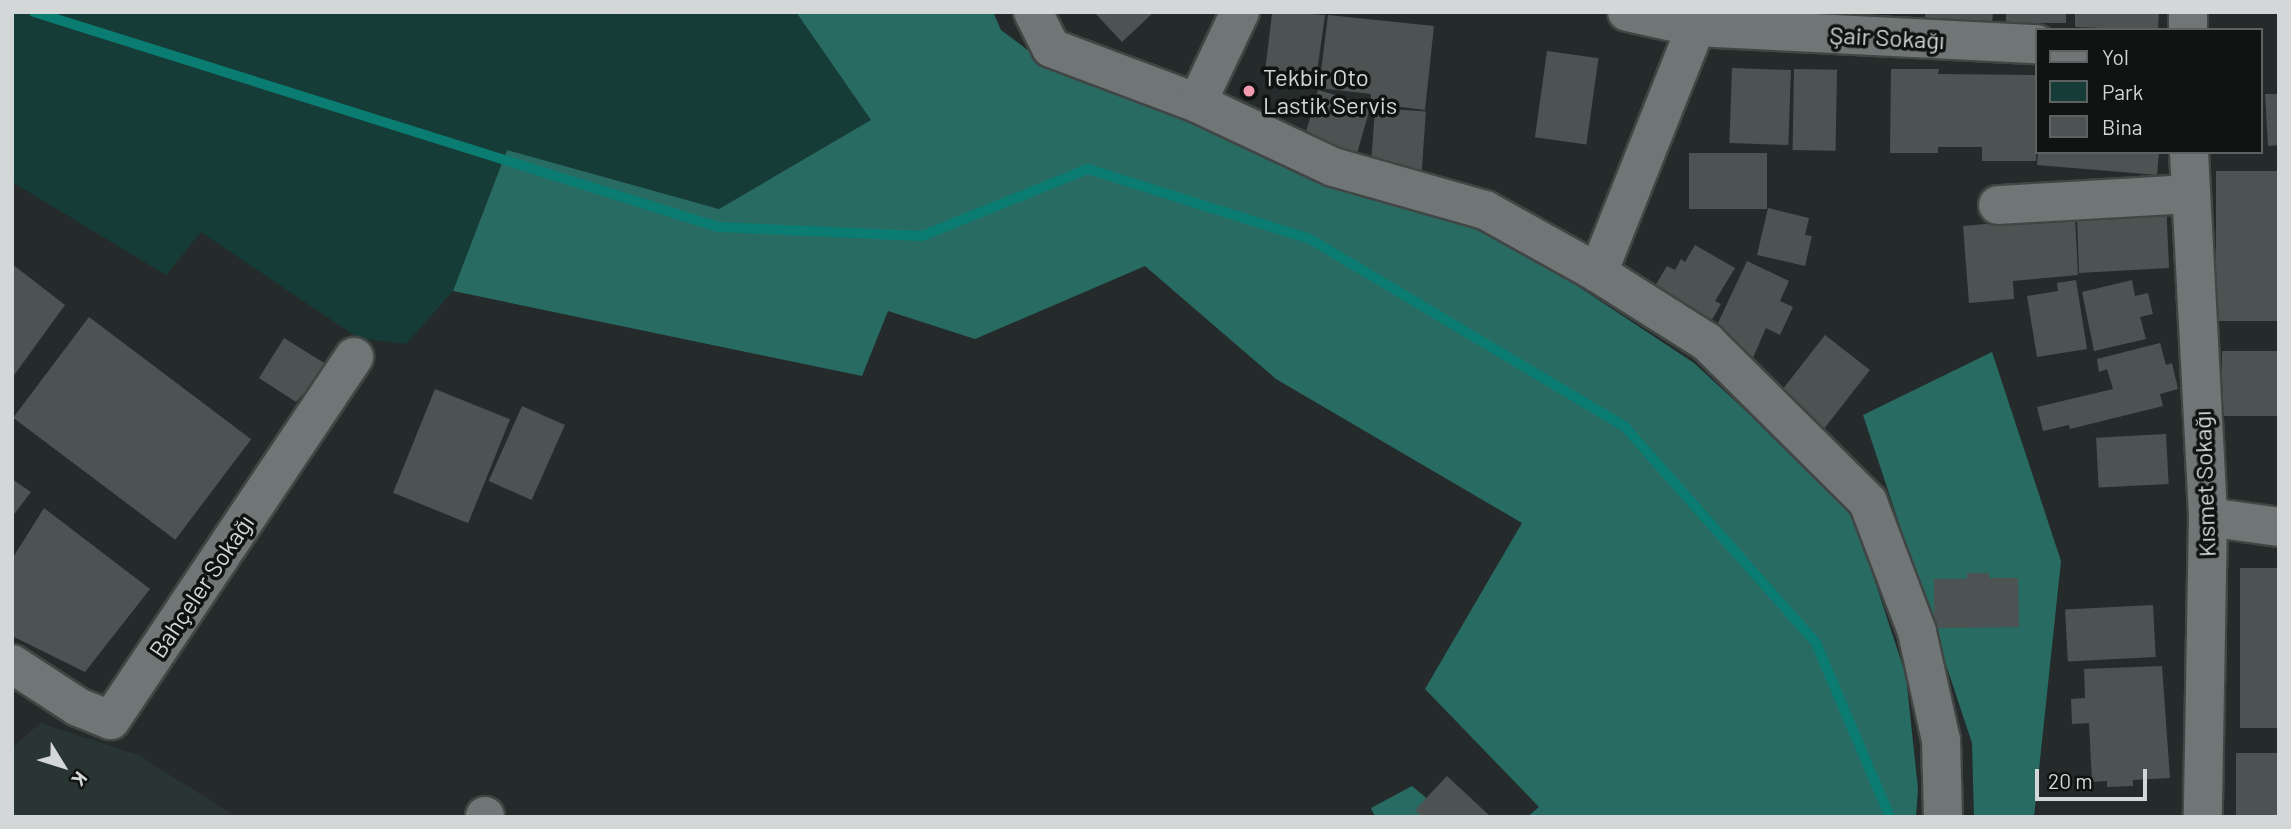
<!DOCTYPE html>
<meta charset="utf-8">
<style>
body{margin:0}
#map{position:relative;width:2291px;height:829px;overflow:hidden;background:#252b2a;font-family:Barlow,sans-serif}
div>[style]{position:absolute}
.built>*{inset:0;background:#283533}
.green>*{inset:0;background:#153c37}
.forest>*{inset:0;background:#286b63}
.stream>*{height:10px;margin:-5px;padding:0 5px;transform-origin:5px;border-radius:5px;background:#0a7c71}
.building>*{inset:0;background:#4d5352;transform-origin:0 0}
.roads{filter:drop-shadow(2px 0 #414645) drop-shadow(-2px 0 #414645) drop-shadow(0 2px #414645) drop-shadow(0 -2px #414645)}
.minor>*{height:38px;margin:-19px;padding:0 19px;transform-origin:19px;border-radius:19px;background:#6f7675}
.dots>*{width:19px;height:19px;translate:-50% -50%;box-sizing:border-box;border:4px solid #101312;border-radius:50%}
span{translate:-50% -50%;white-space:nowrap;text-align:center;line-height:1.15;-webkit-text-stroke:7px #101312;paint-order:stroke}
.street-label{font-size:24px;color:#d4d7d7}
.poi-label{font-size:24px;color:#d4d7d7}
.left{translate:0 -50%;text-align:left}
.frame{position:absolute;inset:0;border:14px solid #d4d7d7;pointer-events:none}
.legend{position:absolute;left:2035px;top:28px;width:228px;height:126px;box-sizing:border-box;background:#101312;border:2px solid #5e6161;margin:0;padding:9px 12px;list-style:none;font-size:21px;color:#d4d7d7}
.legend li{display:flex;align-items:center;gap:14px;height:35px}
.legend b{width:35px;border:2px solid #5e6161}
.north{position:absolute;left:28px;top:731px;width:70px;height:70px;-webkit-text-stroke:5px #101312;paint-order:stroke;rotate:128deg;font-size:19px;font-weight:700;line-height:28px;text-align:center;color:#d4d7d7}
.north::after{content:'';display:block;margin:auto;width:24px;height:32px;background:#d4d7d7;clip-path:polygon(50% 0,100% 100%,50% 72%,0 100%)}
.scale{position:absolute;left:2035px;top:769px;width:112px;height:32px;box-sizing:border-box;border:4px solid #d4d7d7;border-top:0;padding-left:9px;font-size:21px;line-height:24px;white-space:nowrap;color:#d4d7d7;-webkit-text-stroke:5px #101312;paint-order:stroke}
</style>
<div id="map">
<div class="built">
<i style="clip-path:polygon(40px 723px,138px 755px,237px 817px,12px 817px,12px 748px)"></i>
</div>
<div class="green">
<i style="clip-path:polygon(12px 12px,612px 12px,619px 15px,621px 12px,796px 12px,871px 120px,719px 209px,507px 150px,453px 291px,406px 344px,358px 338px,201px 232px,166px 275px,12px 182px)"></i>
</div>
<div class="forest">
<i style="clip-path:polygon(796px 12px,993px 12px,1001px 30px,1058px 73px,1482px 223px,1694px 363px,1851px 508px,1906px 676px,1918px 789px,1916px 817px,1527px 817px,1539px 807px,1425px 689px,1522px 523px,1276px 379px,1145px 266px,975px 339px,888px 311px,862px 376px,453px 291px,507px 150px,719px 209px,871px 120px)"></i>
<i style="clip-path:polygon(1992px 352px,2061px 561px,2034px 817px,1974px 817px,1972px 743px,1863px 415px)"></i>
<i style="clip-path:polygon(1412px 786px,1449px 817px,1375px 817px,1371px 808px)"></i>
</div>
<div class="stream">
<i style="left:34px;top:12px;width:717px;rotate:17.45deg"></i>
<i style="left:718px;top:227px;width:204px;rotate:2.5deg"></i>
<i style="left:922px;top:236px;width:179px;rotate:-22deg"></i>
<i style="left:1088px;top:169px;width:233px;rotate:17.5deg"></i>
<i style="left:1310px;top:239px;width:367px;rotate:30.8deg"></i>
<i style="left:1625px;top:427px;width:288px;rotate:48.5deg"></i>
<i style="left:1816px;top:643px;width:189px;rotate:67deg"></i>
</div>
<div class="building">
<i style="clip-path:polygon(1094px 12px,1154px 12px,1122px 42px)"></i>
<i style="clip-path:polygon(1278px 12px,1325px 15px,1316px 79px,1265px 72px,1272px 14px)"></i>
<i style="clip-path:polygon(1839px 12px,1881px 12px,1881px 14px,1839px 16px)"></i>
<i style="clip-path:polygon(1925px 12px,1993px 12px,1992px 24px,1925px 20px)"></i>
<i style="left:2006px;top:12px;width:60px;height:11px"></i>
<i style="clip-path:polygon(2075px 12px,2159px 12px,2158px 30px,2075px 27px)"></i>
<i style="clip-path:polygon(1328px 15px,1434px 26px,1425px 110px,1370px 103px,1371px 94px,1319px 88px)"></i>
<i style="left:1547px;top:51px;width:52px;height:87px;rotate:8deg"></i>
<i style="left:1732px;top:68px;width:59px;height:75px;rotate:2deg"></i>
<i style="left:1794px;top:69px;width:43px;height:81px;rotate:1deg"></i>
<i style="clip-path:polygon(1891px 69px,1939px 69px,1938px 74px,2037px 75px,2036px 161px,1982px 161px,1982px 147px,1938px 147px,1938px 153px,1890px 153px)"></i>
<i style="left:1318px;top:90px;width:55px;height:54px;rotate:16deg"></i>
<i style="clip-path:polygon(2265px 94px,2279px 94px,2279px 145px,2268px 146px)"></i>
<i style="left:1375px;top:108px;width:51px;height:64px;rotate:4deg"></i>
<i style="clip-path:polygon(2038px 152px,2159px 152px,2157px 175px,2037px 165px)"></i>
<i style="left:1689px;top:153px;width:78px;height:56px"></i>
<i style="left:2216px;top:171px;width:63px;height:150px"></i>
<i style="clip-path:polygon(2166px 201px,2169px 268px,2079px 273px,2077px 215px)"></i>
<i style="clip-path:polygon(1768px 208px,1809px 218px,1805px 235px,1812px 236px,1805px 266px,1757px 255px)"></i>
<i style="clip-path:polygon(2075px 216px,2078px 275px,2013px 281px,2014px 299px,1969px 303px,1963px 226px)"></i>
<i style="clip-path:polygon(1695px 245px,1735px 268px,1715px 301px,1721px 304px,1703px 335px,1646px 301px,1667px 266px,1675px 270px,1681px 259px,1685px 262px)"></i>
<i style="clip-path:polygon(1747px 261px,1789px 281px,1780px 301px,1793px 307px,1780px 335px,1766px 328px,1752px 360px,1710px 340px)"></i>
<i style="clip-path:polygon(12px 264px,65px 305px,12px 378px)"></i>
<i style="clip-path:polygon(2076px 280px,2087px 349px,2037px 357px,2027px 296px,2058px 291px,2057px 283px)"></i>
<i style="clip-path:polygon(2132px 280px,2135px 296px,2148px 293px,2153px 314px,2140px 317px,2146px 339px,2094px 351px,2082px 292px)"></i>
<i style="left:89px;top:317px;width:203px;height:126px;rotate:37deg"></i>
<i style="left:1825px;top:335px;width:57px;height:79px;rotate:38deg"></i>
<i style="clip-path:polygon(284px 338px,329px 366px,296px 402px,259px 378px)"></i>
<i style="clip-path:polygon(2160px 343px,2166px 365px,2172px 363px,2178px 389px,2160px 394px,2163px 406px,2070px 429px,2069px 425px,2043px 431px,2037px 407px,2113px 389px,2107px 369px,2099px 372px,2097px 359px)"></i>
<i style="left:2279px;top:351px;width:65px;height:57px;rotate:90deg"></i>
<i style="left:435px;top:389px;width:81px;height:112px;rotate:22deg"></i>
<i style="left:522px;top:406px;width:47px;height:82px;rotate:24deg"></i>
<i style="left:2166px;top:434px;width:50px;height:70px;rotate:87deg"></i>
<i style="clip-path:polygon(12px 479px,31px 492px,12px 517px)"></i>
<i style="clip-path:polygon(44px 508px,150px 589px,85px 672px,12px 636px,12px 559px)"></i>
<i style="left:2240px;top:568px;width:39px;height:160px"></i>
<i style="clip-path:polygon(1967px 573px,1989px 573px,1989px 578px,2018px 578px,2019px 627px,1934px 628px,1934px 579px,1967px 579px)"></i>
<i style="left:2153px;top:605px;width:52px;height:88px;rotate:87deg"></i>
<i style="clip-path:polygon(2162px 666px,2170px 778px,2133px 780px,2133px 786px,2107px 787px,2107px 781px,2092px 782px,2089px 723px,2072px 724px,2071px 699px,2085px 698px,2084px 669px)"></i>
<i style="left:2236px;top:753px;width:43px;height:64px"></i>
<i style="clip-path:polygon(1447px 776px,1491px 817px,1422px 817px,1415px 810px)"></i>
</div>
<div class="roads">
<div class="minor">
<i style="left:1033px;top:12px;width:40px;rotate:63.4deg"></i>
<i style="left:1051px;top:48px;width:156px;rotate:20.6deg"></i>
<i style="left:1197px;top:103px;width:150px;rotate:25.2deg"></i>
<i style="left:1333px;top:167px;width:158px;rotate:15.8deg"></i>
<i style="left:1485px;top:210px;width:129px;rotate:29.1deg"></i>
<i style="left:1598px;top:273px;width:129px;rotate:32.3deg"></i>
<i style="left:1707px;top:342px;width:227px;rotate:44.8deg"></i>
<i style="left:1868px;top:502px;width:139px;rotate:69.3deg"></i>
<i style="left:1917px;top:632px;width:111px;rotate:77.5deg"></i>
<i style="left:1941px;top:740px;width:77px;rotate:88.5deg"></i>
<i style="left:1627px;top:12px;width:71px;rotate:12.3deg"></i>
<i style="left:1696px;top:27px;width:341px;rotate:2.9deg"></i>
<i style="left:2188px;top:12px;width:18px;rotate:90deg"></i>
<i style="left:1197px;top:103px;width:101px;rotate:-64.7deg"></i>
<i style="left:2189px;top:152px;width:365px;rotate:87deg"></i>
<i style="left:2208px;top:517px;width:300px;rotate:91deg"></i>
<i style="left:1998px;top:205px;width:191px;rotate:-3.3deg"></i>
<i style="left:1598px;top:273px;width:265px;rotate:-68.3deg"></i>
<i style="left:2208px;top:517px;width:72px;rotate:8deg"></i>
<i style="left:12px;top:664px;width:79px;rotate:33.1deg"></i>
<i style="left:78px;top:707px;width:35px;rotate:22deg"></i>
<i style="left:111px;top:720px;width:437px;rotate:-56.2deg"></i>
<i style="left:485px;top:817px;width:1px;rotate:-90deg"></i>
</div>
</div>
<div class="dots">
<i style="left:1249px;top:91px;background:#f29ab0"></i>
</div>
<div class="street-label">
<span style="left:1887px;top:37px;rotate:3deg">Şair Sokağı</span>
<span style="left:2204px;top:484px;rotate:-92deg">Kısmet Sokağı</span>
<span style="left:201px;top:586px;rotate:-56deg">Bahçeler Sokağı</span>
</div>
<div class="poi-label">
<span class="left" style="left:1263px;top:91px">Tekbir Oto<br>Lastik Servis</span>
</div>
<div class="frame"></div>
<ul class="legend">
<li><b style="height:9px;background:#6f7675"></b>Yol</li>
<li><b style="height:19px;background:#153c37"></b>Park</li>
<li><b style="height:19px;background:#4d5352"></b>Bina</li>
</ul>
<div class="north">K</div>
<div class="scale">20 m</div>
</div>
